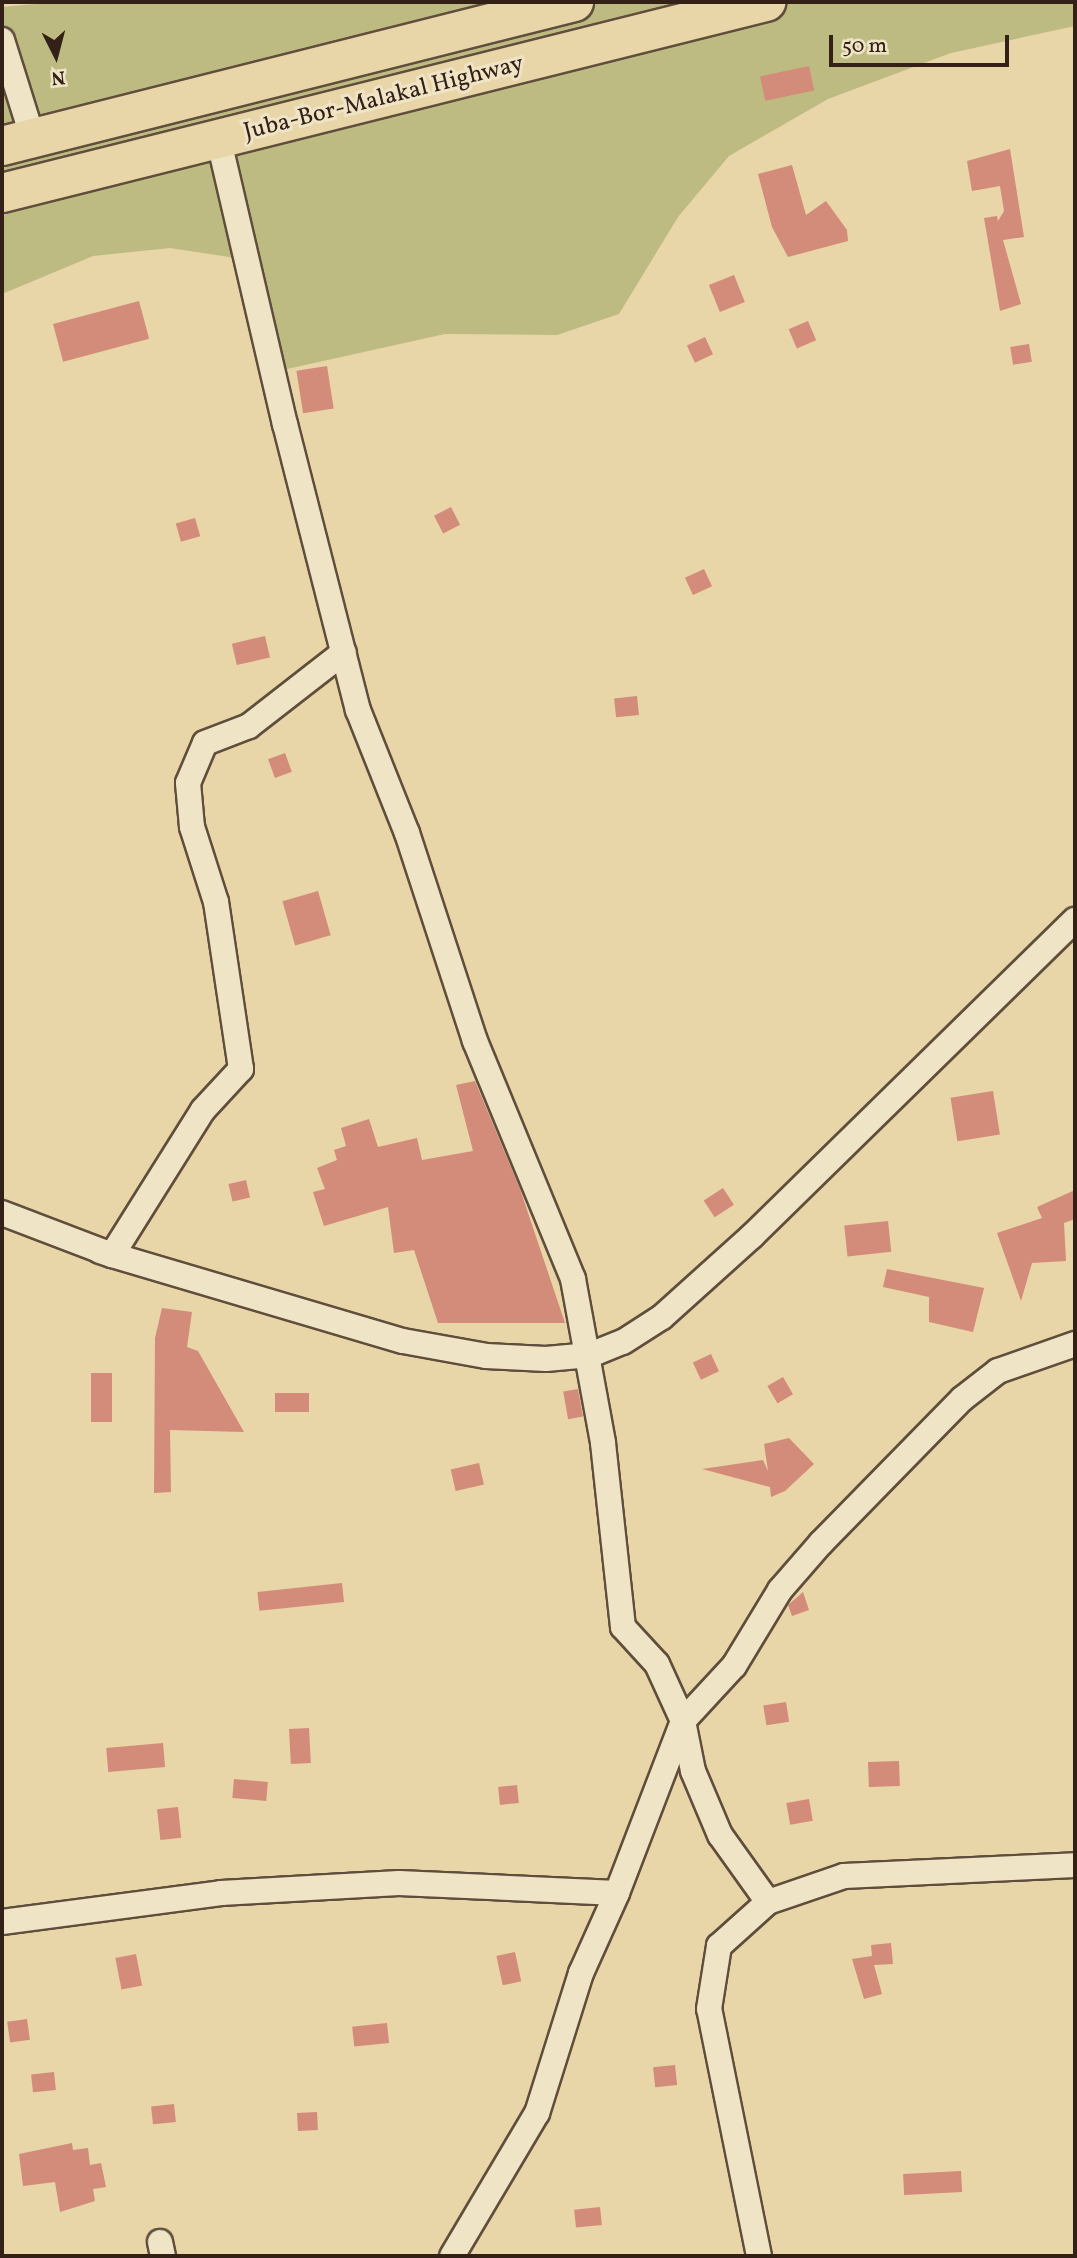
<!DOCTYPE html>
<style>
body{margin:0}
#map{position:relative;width:1077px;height:2258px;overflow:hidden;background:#e8d5a8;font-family:Vollkorn,serif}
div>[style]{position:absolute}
.green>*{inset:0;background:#bebb82}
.building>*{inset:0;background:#d38b7a;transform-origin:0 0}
.roads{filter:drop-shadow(2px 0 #604e3c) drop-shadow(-2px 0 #604e3c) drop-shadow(0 2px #604e3c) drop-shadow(0 -2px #604e3c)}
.minor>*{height:24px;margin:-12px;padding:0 12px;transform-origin:12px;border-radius:12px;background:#f0e4c6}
.trunk>*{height:38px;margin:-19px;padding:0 19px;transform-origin:19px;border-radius:19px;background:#e8d5a8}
span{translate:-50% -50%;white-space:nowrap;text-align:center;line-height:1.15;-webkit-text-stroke:6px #f0e4c6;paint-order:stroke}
.street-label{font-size:24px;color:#332118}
.frame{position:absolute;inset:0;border:4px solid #332118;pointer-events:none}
.north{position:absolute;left:21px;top:21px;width:70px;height:70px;-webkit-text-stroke:5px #f0e4c6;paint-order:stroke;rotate:174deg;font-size:19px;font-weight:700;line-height:28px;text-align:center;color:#332118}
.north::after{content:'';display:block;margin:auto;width:24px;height:32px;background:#332118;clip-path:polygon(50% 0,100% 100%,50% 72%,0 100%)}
.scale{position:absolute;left:829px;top:35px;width:180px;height:32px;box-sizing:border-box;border:4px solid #332118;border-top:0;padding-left:9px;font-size:21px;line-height:24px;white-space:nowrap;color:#332118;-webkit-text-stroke:5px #f0e4c6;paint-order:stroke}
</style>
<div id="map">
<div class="green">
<i style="clip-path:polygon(58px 2px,1075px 2px,1075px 26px,951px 53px,828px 99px,729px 156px,678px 217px,619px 314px,557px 335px,445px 334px,287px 369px,249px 260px,170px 248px,93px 256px,2px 294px,2px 7px)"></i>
</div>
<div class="building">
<i style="left:809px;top:66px;width:25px;height:50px;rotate:78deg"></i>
<i style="clip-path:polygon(1010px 149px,1024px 237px,1003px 240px,1021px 304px,1000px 311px,984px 218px,997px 216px,998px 221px,1004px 211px,1000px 186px,972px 191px,967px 161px)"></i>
<i style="clip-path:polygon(792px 165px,806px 215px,826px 201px,847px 230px,848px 241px,788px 257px,772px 227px,758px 174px)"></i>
<i style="left:734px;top:275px;width:29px;height:27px;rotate:68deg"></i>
<i style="left:139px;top:301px;width:39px;height:89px;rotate:75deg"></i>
<i style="left:808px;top:321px;width:21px;height:21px;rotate:67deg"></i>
<i style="left:705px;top:337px;width:19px;height:20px;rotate:65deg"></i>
<i style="left:1029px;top:344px;width:18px;height:19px;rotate:81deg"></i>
<i style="left:327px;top:366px;width:43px;height:31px;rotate:81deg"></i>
<i style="left:451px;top:507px;width:20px;height:19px;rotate:63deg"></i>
<i style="left:195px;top:518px;width:19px;height:20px;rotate:74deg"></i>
<i style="left:704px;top:569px;width:19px;height:21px;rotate:65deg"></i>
<i style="left:265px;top:636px;width:22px;height:34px;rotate:77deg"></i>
<i style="left:637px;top:696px;width:19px;height:23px;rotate:84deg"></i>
<i style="left:285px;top:753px;width:20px;height:18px;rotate:70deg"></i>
<i style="left:318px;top:891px;width:46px;height:37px;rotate:74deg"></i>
<i style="clip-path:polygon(475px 1081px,520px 1189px,565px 1323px,438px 1323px,414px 1250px,394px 1253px,388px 1207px,324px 1226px,313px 1192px,325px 1189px,317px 1168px,337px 1160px,334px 1150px,346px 1146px,341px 1128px,369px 1119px,378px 1147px,417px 1138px,422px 1160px,473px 1151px,456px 1085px)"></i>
<i style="left:993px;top:1091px;width:44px;height:43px;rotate:81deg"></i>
<i style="left:246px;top:1180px;width:18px;height:18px;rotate:77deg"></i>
<i style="left:723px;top:1188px;width:20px;height:23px;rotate:57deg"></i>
<i style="clip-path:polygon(1075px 1190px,1075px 1219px,1064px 1223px,1066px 1261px,1032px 1263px,1021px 1301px,997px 1233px,1042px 1218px,1037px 1207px)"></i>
<i style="left:888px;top:1221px;width:31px;height:44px;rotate:84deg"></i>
<i style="clip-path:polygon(887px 1269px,984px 1288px,973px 1332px,929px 1322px,929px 1297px,883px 1287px)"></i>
<i style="clip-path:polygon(162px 1308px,192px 1312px,187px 1347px,198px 1351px,244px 1432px,170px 1430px,171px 1492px,154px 1493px,155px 1338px)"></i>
<i style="left:711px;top:1354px;width:19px;height:20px;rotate:65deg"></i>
<i style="left:91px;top:1373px;width:21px;height:49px"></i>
<i style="left:783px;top:1377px;width:20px;height:18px;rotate:60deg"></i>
<i style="left:578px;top:1389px;width:28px;height:15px;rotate:80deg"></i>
<i style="left:275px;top:1393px;width:34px;height:19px"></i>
<i style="clip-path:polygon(789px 1438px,814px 1464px,785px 1491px,771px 1497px,770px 1487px,702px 1469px,763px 1460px,768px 1471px,764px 1444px)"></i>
<i style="left:479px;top:1463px;width:22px;height:29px;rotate:77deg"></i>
<i style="left:342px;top:1583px;width:19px;height:85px;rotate:84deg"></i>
<i style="clip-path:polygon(803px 1592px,809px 1610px,792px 1616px,788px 1605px)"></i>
<i style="left:786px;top:1702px;width:20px;height:23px;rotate:81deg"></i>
<i style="left:309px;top:1728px;width:35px;height:20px;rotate:87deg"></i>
<i style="left:163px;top:1743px;width:24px;height:57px;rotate:85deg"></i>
<i style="left:899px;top:1761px;width:25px;height:31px;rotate:88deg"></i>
<i style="left:234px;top:1779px;width:34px;height:19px;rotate:5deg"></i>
<i style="left:517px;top:1785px;width:18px;height:19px;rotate:84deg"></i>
<i style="left:809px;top:1799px;width:22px;height:23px;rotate:80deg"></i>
<i style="left:178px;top:1807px;width:31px;height:21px;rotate:84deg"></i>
<i style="clip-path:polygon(891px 1943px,893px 1964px,874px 1965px,882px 1994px,864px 1999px,852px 1959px,872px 1956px,871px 1945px)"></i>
<i style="left:515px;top:1952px;width:30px;height:19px;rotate:78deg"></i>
<i style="left:136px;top:1954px;width:32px;height:21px;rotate:79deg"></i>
<i style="left:27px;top:2019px;width:21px;height:20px;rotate:82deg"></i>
<i style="left:387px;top:2023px;width:20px;height:35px;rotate:84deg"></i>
<i style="left:675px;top:2065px;width:20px;height:22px;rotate:84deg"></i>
<i style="left:54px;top:2072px;width:18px;height:23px;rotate:84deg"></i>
<i style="left:174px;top:2104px;width:18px;height:23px;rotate:84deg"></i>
<i style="left:317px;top:2112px;width:18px;height:20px;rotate:87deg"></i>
<i style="clip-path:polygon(72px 2143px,73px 2150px,88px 2148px,90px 2165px,101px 2163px,106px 2187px,93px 2189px,95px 2201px,60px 2212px,55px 2182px,23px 2186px,19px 2154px)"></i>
<i style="left:961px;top:2171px;width:21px;height:58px;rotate:87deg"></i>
<i style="left:600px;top:2207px;width:18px;height:26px;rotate:84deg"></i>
</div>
<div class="roads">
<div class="minor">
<i style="left:2px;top:40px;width:104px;rotate:72.6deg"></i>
<i style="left:219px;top:141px;width:291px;rotate:76.9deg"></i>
<i style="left:285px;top:424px;width:295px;rotate:75.7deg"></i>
<i style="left:358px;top:710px;width:132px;rotate:68.3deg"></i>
<i style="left:407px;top:833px;width:219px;rotate:71.9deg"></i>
<i style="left:475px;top:1041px;width:257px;rotate:67.6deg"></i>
<i style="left:573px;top:1279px;width:167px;rotate:79.6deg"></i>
<i style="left:603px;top:1443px;width:185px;rotate:83.8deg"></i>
<i style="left:623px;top:1627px;width:50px;rotate:47.4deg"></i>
<i style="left:657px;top:1664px;width:63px;rotate:65.5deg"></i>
<i style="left:683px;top:1721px;width:184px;rotate:111deg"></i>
<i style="left:617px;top:1893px;width:88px;rotate:114.2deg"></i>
<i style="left:581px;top:1973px;width:147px;rotate:107.4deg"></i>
<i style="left:537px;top:2113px;width:166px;rotate:120.7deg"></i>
<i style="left:2px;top:1213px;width:118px;rotate:20.9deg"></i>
<i style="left:112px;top:1255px;width:303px;rotate:16.5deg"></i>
<i style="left:403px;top:1341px;width:84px;rotate:10.2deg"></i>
<i style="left:486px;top:1356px;width:60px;rotate:2.9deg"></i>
<i style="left:546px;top:1359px;width:44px;rotate:-5.2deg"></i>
<i style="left:590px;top:1355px;width:35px;rotate:-22deg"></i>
<i style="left:623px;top:1342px;width:46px;rotate:-32.7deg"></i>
<i style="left:662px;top:1317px;width:121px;rotate:-42deg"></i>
<i style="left:752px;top:1236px;width:452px;rotate:-44.4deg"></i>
<i style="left:100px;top:1251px;width:13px;rotate:18deg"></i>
<i style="left:112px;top:1255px;width:171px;rotate:-57.9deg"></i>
<i style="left:203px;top:1110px;width:56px;rotate:-47.2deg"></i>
<i style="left:241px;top:1069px;width:169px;rotate:-98.5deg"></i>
<i style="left:216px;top:902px;width:79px;rotate:-107.7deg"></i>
<i style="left:192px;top:827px;width:44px;rotate:-95.2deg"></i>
<i style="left:188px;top:783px;width:43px;rotate:-67deg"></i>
<i style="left:205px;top:743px;width:47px;rotate:-21.1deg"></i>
<i style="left:249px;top:726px;width:120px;rotate:-37.9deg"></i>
<i style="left:768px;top:1902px;width:80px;rotate:-18.9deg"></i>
<i style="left:844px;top:1876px;width:231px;rotate:-2.7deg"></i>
<i style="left:2px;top:1922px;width:221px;rotate:-7.5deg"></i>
<i style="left:221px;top:1893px;width:178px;rotate:-3.2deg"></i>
<i style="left:399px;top:1883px;width:218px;rotate:2.6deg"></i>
<i style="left:160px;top:2242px;width:14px;rotate:78deg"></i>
<i style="left:759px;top:2256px;width:252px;rotate:-101.4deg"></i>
<i style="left:709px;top:2009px;width:64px;rotate:-81deg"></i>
<i style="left:719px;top:1946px;width:66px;rotate:-41.9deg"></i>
<i style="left:768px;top:1902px;width:82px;rotate:-125.6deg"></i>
<i style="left:720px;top:1835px;width:69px;rotate:-112.9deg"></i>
<i style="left:693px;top:1771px;width:51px;rotate:-101.3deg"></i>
<i style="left:683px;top:1721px;width:75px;rotate:-47.2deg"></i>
<i style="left:734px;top:1666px;width:89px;rotate:-58.8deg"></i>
<i style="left:780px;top:1590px;width:62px;rotate:-48.9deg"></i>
<i style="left:821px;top:1543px;width:202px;rotate:-45.6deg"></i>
<i style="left:962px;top:1399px;width:46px;rotate:-37.9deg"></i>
<i style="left:998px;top:1371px;width:82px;rotate:-19.3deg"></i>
</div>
<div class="trunk">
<i style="left:2px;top:146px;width:590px;rotate:-14.13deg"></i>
<i style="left:2px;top:193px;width:788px;rotate:-14.04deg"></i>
</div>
</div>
<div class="street-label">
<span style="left:384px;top:99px;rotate:-14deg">Juba-Bor-Malakal Highway</span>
</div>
<div class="frame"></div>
<div class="north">N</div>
<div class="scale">50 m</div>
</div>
